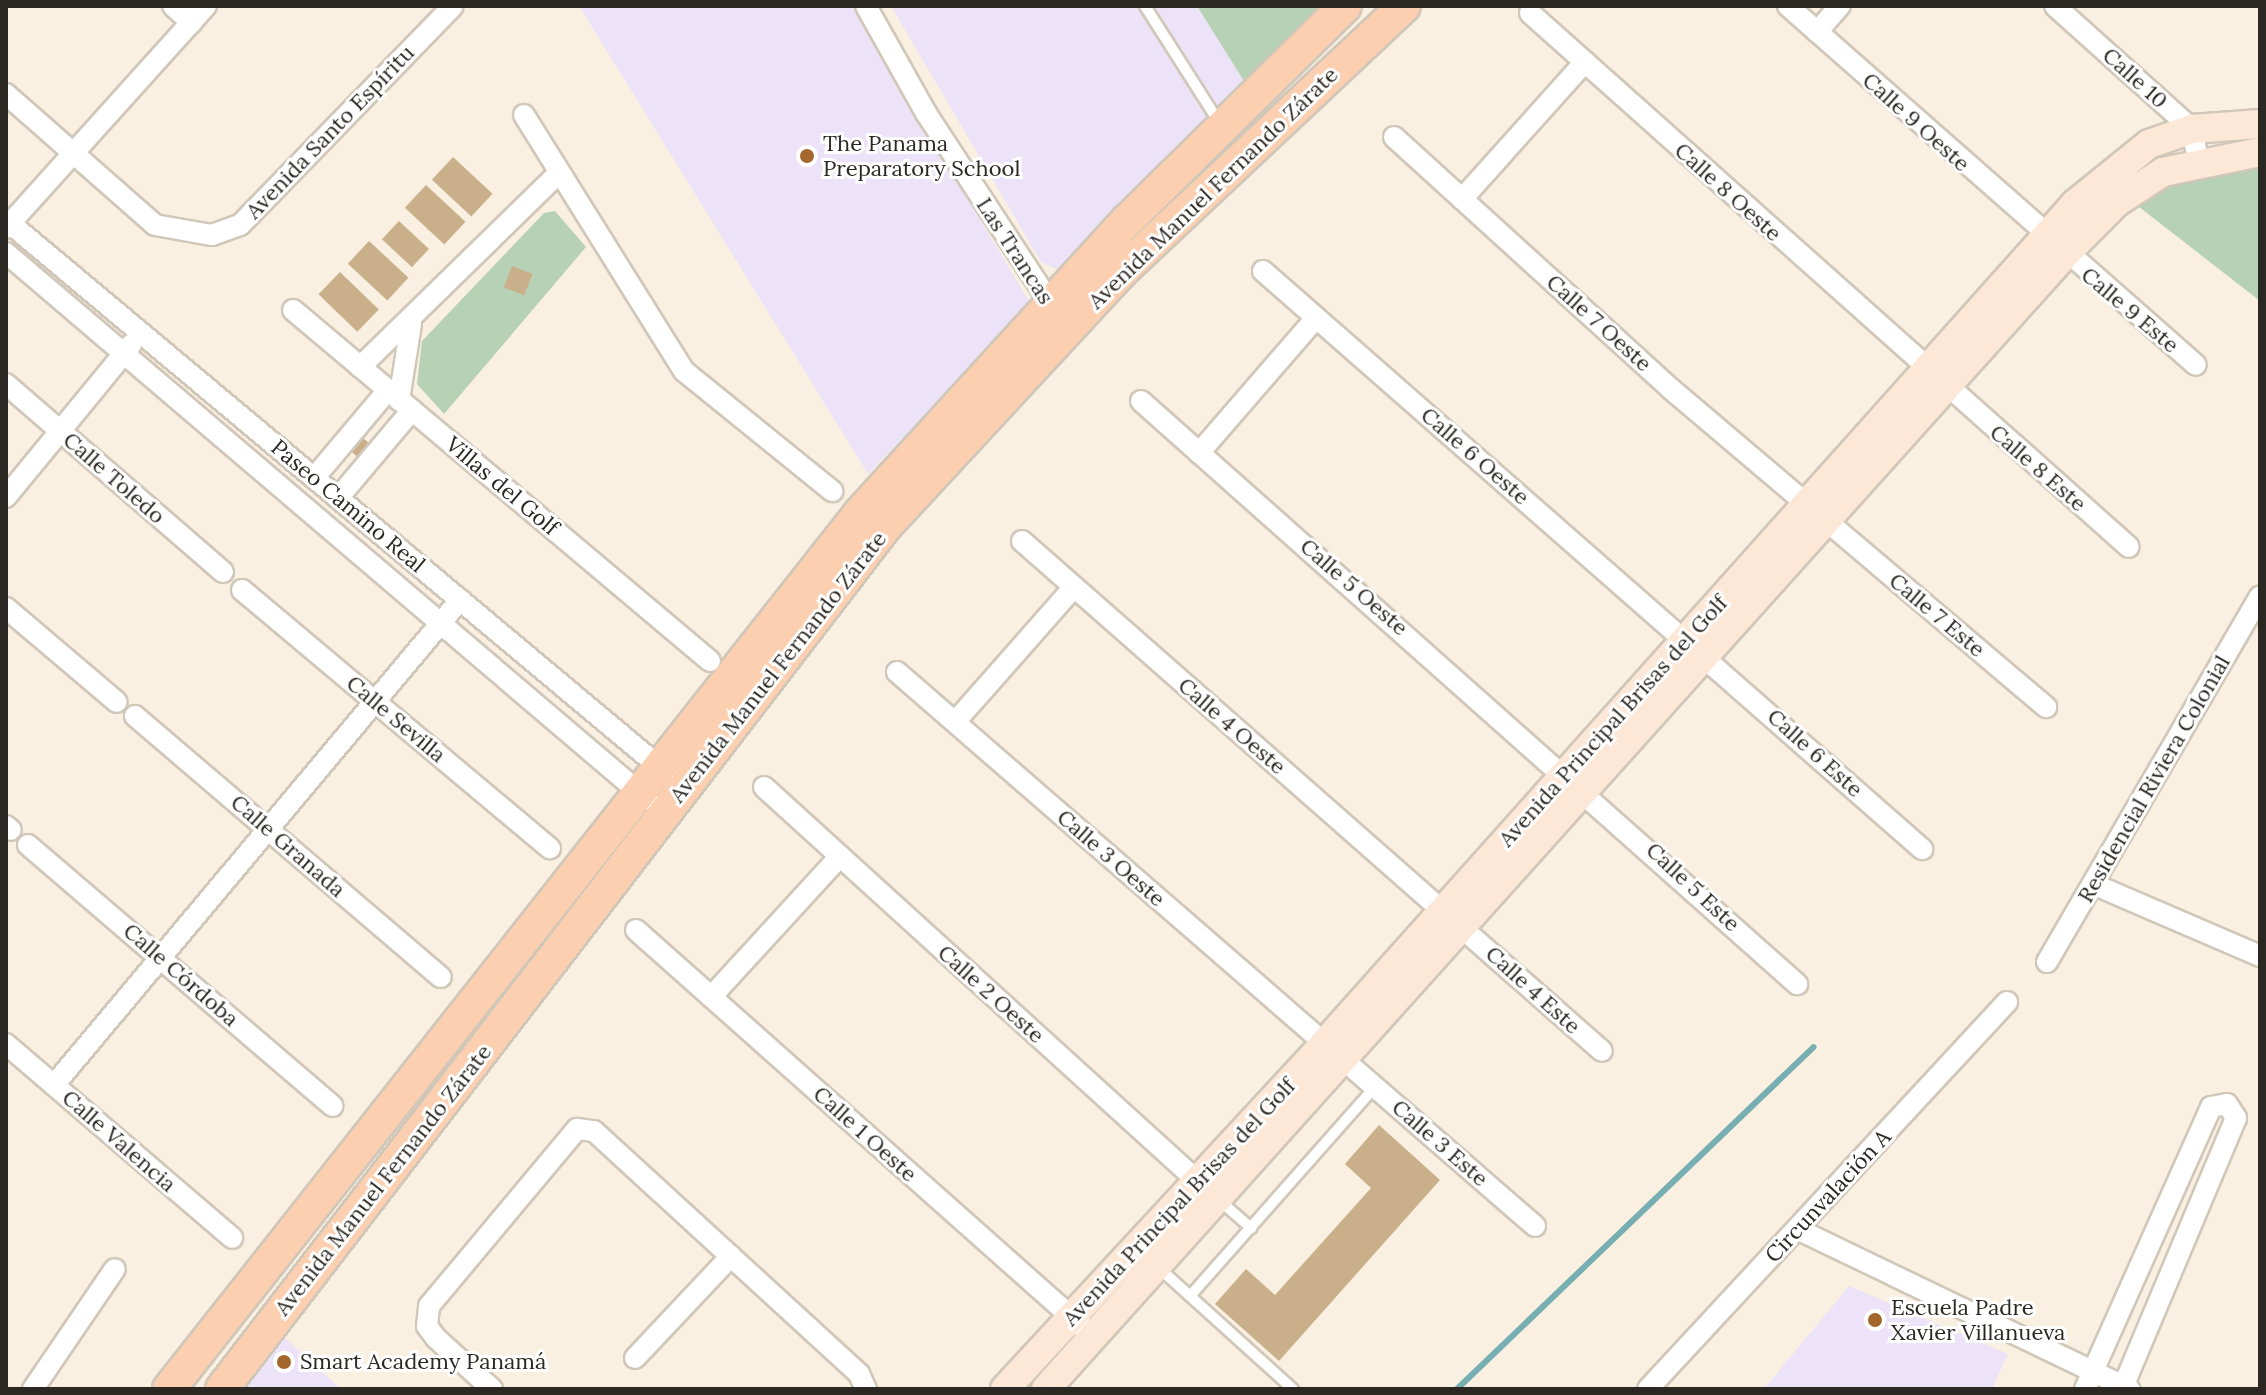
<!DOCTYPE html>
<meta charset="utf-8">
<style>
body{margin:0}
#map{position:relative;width:2266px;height:1395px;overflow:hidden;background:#faf0e2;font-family:Lora,serif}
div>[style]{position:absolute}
.education>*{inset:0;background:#ede3f8}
.green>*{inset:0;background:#b6d1b4}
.stream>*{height:6px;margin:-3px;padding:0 3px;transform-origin:3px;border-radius:3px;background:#76aeb2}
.building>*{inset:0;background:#c9b08a;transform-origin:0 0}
.roads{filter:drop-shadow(2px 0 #d0c7b9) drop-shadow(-2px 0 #d0c7b9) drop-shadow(0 2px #d0c7b9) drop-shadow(0 -2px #d0c7b9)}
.lane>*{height:10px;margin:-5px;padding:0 5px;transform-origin:5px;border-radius:5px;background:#fff}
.street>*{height:20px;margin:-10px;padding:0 10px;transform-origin:10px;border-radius:10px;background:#fff}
.secondary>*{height:28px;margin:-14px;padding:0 14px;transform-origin:14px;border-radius:14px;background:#fde7d7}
.primary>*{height:32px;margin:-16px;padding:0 16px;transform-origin:16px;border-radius:16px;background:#fbcfaf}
.dots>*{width:22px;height:22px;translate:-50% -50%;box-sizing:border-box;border:4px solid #fff;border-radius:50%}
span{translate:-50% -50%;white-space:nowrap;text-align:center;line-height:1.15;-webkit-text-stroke:6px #fff;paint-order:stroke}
.street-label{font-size:22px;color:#2b2722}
.poi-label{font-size:22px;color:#2b2722}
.left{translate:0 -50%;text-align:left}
.frame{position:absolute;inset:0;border:8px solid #2b2722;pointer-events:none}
</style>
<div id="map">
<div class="education">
<i style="clip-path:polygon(579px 6px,852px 6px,1032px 306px,868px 474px)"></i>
<i style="clip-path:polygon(891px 6px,1197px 6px,1247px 86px,1063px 272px,1041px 262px)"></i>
<i style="clip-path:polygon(1849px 1286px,2008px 1354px,1992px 1389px,1764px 1389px)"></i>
<i style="clip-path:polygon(278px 1332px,341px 1389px,237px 1389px)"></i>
</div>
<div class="green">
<i style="clip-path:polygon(1197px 6px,1336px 6px,1247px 86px)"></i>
<i style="clip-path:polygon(2260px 152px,2260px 301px,2125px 196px)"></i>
<i style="clip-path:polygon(555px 211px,586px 247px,444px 414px,417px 384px,422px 341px,544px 213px)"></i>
</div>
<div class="stream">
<i style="left:1457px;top:1389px;width:494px;rotate:-43.8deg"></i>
</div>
<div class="building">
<i style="left:453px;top:157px;width:54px;height:31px;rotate:43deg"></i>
<i style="left:426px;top:185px;width:54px;height:31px;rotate:43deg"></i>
<i style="left:399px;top:221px;width:41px;height:25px;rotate:43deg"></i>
<i style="left:369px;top:241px;width:54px;height:31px;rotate:43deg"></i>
<i style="left:512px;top:266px;width:22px;height:23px;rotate:21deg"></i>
<i style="left:340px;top:272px;width:54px;height:31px;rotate:44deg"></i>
<i style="left:363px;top:438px;width:8px;height:18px;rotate:40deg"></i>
<i style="clip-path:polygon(1379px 1125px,1440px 1180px,1279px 1361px,1215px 1304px,1246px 1269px,1275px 1295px,1371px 1188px,1345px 1164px)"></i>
</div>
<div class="roads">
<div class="lane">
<i style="left:1145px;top:6px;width:138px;rotate:57.5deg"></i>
<i style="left:1219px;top:1200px;width:43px;rotate:41.2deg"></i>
<i style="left:1159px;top:1268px;width:181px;rotate:42.1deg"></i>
<i style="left:1190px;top:1296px;width:281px;rotate:-48.5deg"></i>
</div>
<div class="street">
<i style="left:173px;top:6px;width:25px;rotate:42deg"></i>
<i style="left:866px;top:6px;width:123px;rotate:60.7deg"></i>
<i style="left:926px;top:113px;width:239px;rotate:56.8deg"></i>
<i style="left:1788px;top:6px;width:543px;rotate:41.34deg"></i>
<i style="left:2055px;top:6px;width:184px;rotate:41.9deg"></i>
<i style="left:2192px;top:129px;width:33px;rotate:79deg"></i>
<i style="left:1530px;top:13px;width:802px;rotate:41.72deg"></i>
<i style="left:1817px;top:32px;width:35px;rotate:-49deg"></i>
<i style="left:6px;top:94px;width:198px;rotate:41.3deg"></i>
<i style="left:155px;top:225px;width:58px;rotate:10deg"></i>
<i style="left:212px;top:235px;width:30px;rotate:-20deg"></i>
<i style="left:240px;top:225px;width:305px;rotate:-45.8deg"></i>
<i style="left:524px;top:115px;width:302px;rotate:58deg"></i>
<i style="left:684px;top:371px;width:191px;rotate:39deg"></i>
<i style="left:1394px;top:137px;width:374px;rotate:42.3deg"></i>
<i style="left:1671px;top:389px;width:492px;rotate:40.3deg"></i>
<i style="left:1462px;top:199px;width:184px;rotate:-48.1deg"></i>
<i style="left:6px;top:220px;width:865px;rotate:39.93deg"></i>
<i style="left:6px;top:228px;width:299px;rotate:-48deg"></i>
<i style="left:6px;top:253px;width:843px;rotate:40.43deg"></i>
<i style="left:1263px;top:271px;width:877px;rotate:41.25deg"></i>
<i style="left:293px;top:310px;width:545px;rotate:40.09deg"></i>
<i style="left:360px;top:367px;width:279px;rotate:-44.3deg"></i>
<i style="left:6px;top:384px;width:287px;rotate:40.9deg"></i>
<i style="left:399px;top:400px;width:77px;rotate:-81deg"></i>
<i style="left:1141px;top:401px;width:878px;rotate:41.63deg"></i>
<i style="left:1199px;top:453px;width:179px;rotate:-49.1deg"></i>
<i style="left:314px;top:478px;width:115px;rotate:-49.9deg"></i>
<i style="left:6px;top:497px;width:197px;rotate:-50.6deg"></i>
<i style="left:338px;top:498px;width:115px;rotate:-49.9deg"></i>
<i style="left:1022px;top:541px;width:772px;rotate:41.33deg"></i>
<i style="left:242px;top:590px;width:402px;rotate:40deg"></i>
<i style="left:6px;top:608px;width:145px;rotate:40.3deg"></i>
<i style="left:897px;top:672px;width:845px;rotate:40.97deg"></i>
<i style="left:135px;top:716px;width:402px;rotate:40.5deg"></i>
<i style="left:955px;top:722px;width:180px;rotate:-48.6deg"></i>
<i style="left:764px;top:787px;width:596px;rotate:42.28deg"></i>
<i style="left:6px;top:826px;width:6px;rotate:39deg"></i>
<i style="left:28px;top:845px;width:401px;rotate:40.6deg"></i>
<i style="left:2093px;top:884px;width:182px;rotate:23.3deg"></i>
<i style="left:636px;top:930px;width:613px;rotate:41.63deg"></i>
<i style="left:2047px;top:962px;width:423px;rotate:-59.8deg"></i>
<i style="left:711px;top:997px;width:191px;rotate:-47.5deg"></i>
<i style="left:6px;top:1044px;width:298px;rotate:40.6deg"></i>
<i style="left:54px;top:1085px;width:633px;rotate:-50.07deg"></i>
<i style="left:1797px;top:1229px;width:369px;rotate:25.7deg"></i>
<i style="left:635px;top:1358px;width:140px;rotate:-46.7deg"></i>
<i style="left:33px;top:1389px;width:145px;rotate:-55.7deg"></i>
<i style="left:492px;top:1389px;width:76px;rotate:-137.7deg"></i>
<i style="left:436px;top:1338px;width:15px;rotate:-127deg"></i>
<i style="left:427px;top:1326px;width:20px;rotate:-84deg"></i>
<i style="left:429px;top:1306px;width:231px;rotate:-50.1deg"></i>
<i style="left:577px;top:1129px;width:17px;rotate:7deg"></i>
<i style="left:594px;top:1131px;width:360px;rotate:42.5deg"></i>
<i style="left:859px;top:1374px;width:17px;rotate:65deg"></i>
<i style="left:1648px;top:1389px;width:528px;rotate:-47.15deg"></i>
<i style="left:2085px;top:1389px;width:309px;rotate:-65.9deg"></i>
<i style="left:2211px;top:1107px;width:16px;rotate:-11deg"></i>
<i style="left:2227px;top:1104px;width:17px;rotate:57deg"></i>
<i style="left:2236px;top:1118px;width:294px;rotate:112.8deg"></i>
</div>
<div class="secondary">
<i style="left:1005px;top:1389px;width:470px;rotate:-47.2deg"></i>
<i style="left:1324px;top:1044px;width:1127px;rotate:-48.2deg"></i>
<i style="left:2075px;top:204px;width:95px;rotate:-39deg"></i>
<i style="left:2149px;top:144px;width:46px;rotate:-19.2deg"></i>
<i style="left:2192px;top:129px;width:68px;rotate:-4.2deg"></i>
<i style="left:1046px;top:1389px;width:1525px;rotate:-48.08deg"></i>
<i style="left:2065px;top:254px;width:74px;rotate:-45deg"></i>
<i style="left:2117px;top:202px;width:55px;rotate:-33.1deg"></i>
<i style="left:2163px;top:172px;width:99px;rotate:-11.7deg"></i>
</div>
<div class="primary">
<i style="left:169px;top:1389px;width:1116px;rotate:-51.73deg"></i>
<i style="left:860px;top:513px;width:396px;rotate:-47.6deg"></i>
<i style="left:1127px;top:221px;width:306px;rotate:-44.6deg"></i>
<i style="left:222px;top:1389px;width:1086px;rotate:-52.44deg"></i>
<i style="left:884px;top:528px;width:349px;rotate:-47.2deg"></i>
<i style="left:1121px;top:272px;width:388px;rotate:-43.2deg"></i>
</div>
</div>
<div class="dots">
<i style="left:807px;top:156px;background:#a4672b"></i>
<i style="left:1875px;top:1320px;background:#a4672b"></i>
<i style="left:284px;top:1362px;background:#a4672b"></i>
</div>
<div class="street-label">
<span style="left:2135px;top:78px;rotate:42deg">Calle 10</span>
<span style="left:1916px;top:122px;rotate:42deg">Calle 9 Oeste</span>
<span style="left:330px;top:132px;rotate:-46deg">Avenida Santo Espíritu</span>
<span style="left:1213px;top:188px;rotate:-44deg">Avenida Manuel Fernando Zárate</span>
<span style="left:1728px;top:192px;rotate:42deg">Calle 8 Oeste</span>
<span style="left:1015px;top:251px;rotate:57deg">Las Trancas</span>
<span style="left:2130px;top:310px;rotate:40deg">Calle 9 Este</span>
<span style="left:1599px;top:323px;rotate:42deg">Calle 7 Oeste</span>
<span style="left:1475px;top:456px;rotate:41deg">Calle 6 Oeste</span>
<span style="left:2038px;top:468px;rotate:41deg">Calle 8 Este</span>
<span style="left:114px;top:478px;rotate:41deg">Calle Toledo</span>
<span style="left:502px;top:486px;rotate:40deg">Villas del Golf</span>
<span style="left:348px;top:506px;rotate:40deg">Paseo Camino Real</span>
<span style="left:1354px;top:587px;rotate:41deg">Calle 5 Oeste</span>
<span style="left:1937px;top:615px;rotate:40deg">Calle 7 Este</span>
<span style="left:778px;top:667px;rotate:-52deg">Avenida Manuel Fernando Zárate</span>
<span style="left:396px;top:719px;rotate:40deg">Calle Sevilla</span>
<span style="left:1613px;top:721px;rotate:-48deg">Avenida Principal Brisas del Golf</span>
<span style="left:1232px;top:726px;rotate:41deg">Calle 4 Oeste</span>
<span style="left:1815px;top:753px;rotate:42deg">Calle 6 Este</span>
<span style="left:2154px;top:779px;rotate:-60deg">Residencial Riviera Colonial</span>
<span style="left:288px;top:846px;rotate:41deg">Calle Granada</span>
<span style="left:1111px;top:858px;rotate:41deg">Calle 3 Oeste</span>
<span style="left:1693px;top:887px;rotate:43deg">Calle 5 Este</span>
<span style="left:181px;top:975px;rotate:41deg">Calle Córdoba</span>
<span style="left:1533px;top:990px;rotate:42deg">Calle 4 Este</span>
<span style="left:991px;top:994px;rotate:42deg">Calle 2 Oeste</span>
<span style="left:865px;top:1134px;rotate:42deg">Calle 1 Oeste</span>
<span style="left:119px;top:1141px;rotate:41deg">Calle Valencia</span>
<span style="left:1440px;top:1143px;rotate:41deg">Calle 3 Este</span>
<span style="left:383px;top:1180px;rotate:-52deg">Avenida Manuel Fernando Zárate</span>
<span style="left:1828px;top:1196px;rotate:-47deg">Circunvalación A</span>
<span style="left:1179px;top:1202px;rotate:-47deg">Avenida Principal Brisas del Golf</span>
</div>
<div class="poi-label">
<span class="left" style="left:823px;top:156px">The Panama<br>Preparatory School</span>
<span class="left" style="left:1891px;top:1320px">Escuela Padre<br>Xavier Villanueva</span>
<span class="left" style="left:300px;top:1362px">Smart Academy Panamá</span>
</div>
<div class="frame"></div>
</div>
